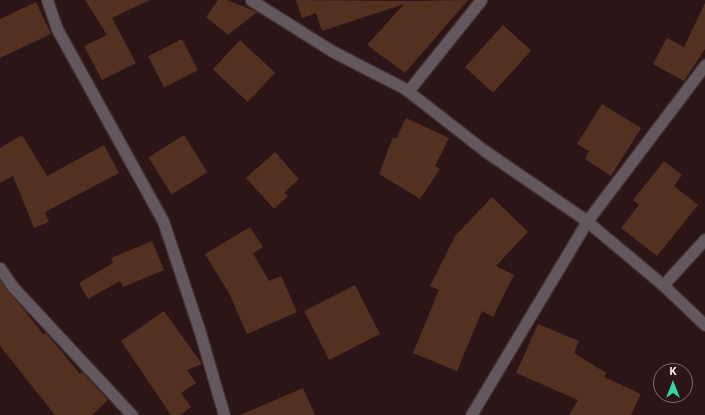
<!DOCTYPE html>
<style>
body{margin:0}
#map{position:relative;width:705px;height:415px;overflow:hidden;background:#2b1517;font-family:Roboto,sans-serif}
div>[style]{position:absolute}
.building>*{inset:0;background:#533020;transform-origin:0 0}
.roads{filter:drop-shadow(1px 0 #442f31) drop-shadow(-1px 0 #442f31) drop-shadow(0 1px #442f31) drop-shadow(0 -1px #442f31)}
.minor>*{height:11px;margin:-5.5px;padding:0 5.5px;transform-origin:5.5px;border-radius:5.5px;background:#62585e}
.tertiary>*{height:11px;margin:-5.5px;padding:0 5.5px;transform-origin:5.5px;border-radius:5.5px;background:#62585e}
span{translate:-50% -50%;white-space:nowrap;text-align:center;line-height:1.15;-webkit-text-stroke:3.5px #2b1517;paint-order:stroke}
.north{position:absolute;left:653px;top:363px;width:40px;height:40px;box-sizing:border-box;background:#2b1517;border:1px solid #806c6d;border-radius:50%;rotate:0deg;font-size:11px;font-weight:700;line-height:16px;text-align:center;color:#ffeeef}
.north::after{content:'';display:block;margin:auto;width:14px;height:18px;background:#36d4a7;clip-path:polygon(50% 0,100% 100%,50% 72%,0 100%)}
</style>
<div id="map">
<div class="building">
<i style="clip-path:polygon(85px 0,150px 0,112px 18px,136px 63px,102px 80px,84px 46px,107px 35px)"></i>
<i style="clip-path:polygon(218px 0,227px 0,257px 12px,228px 35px,206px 17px)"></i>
<i style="clip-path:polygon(296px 0,406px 1px,468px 0,405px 73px,367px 45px,404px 4px,322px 31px,316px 13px,302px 18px)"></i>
<i style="clip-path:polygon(36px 2px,51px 34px,0 58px,0 19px)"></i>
<i style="clip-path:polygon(705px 3px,705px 49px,684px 81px,653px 64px,667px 38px,684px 47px)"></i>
<i style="left:503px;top:25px;width:38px;height:57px;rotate:42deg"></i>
<i style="left:182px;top:39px;width:35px;height:38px;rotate:63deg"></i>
<i style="left:240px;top:40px;width:48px;height:40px;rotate:43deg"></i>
<i style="clip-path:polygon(602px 104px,641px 128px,611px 176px,585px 159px,589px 151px,577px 144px)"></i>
<i style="clip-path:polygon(406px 118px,449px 138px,435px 166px,440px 169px,420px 199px,379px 174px,393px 137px,396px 139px)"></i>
<i style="clip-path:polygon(22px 135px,47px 176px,104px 145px,119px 173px,45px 212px,49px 222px,34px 228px,13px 176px,0 183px,0 148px)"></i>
<i style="left:184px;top:135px;width:44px;height:42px;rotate:58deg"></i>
<i style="clip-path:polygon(275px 152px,299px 179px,284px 193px,288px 196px,274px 209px,246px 178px)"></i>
<i style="clip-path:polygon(664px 161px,682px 175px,674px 186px,698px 205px,657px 256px,621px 228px,639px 205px,633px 200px)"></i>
<i style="clip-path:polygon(492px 197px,528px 232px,496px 266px,514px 275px,493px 317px,482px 311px,457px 371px,413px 353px,439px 290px,430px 286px,455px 236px)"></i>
<i style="clip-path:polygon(250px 227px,263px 247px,253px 253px,269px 281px,281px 276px,297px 312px,247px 334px,229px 293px,205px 254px)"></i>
<i style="clip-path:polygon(152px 241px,164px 270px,123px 287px,120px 281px,88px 299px,79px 283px,113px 263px,111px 258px)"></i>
<i style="clip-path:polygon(0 280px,44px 335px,46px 333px,80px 374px,82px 372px,108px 400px,92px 415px,55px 415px,0 346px)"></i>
<i style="left:355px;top:285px;width:55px;height:57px;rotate:63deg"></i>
<i style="clip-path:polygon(164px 311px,202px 364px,187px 370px,196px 383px,181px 393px,191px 407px,180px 415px,171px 415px,121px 341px)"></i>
<i style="clip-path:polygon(538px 324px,579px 341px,574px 353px,606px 373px,604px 377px,641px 394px,631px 415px,569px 415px,578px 400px,516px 373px)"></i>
<i style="clip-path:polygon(303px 388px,315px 415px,240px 415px)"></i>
</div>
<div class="roads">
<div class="minor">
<i style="left:251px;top:0;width:96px;rotate:32.2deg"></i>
<i style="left:332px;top:51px;width:81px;rotate:27.2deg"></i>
<i style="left:404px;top:88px;width:103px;rotate:37.9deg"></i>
<i style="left:485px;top:151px;width:119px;rotate:34.4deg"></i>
<i style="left:583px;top:218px;width:104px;rotate:39.9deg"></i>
<i style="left:663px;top:285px;width:58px;rotate:43.6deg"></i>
<i style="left:408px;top:91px;width:117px;rotate:-51.3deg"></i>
<i style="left:0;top:268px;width:23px;rotate:56deg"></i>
<i style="left:13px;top:287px;width:175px;rotate:47.1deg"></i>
<i style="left:663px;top:285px;width:62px;rotate:-47.6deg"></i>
<i style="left:471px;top:415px;width:226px;rotate:-59.1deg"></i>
<i style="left:587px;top:221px;width:196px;rotate:-52.9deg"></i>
</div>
<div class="tertiary">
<i style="left:47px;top:0;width:31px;rotate:71deg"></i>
<i style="left:57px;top:29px;width:219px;rotate:61.1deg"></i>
<i style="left:163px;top:221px;width:114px;rotate:71.6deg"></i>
<i style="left:199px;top:329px;width:90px;rotate:73.8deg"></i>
</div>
</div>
<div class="north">K</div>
</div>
